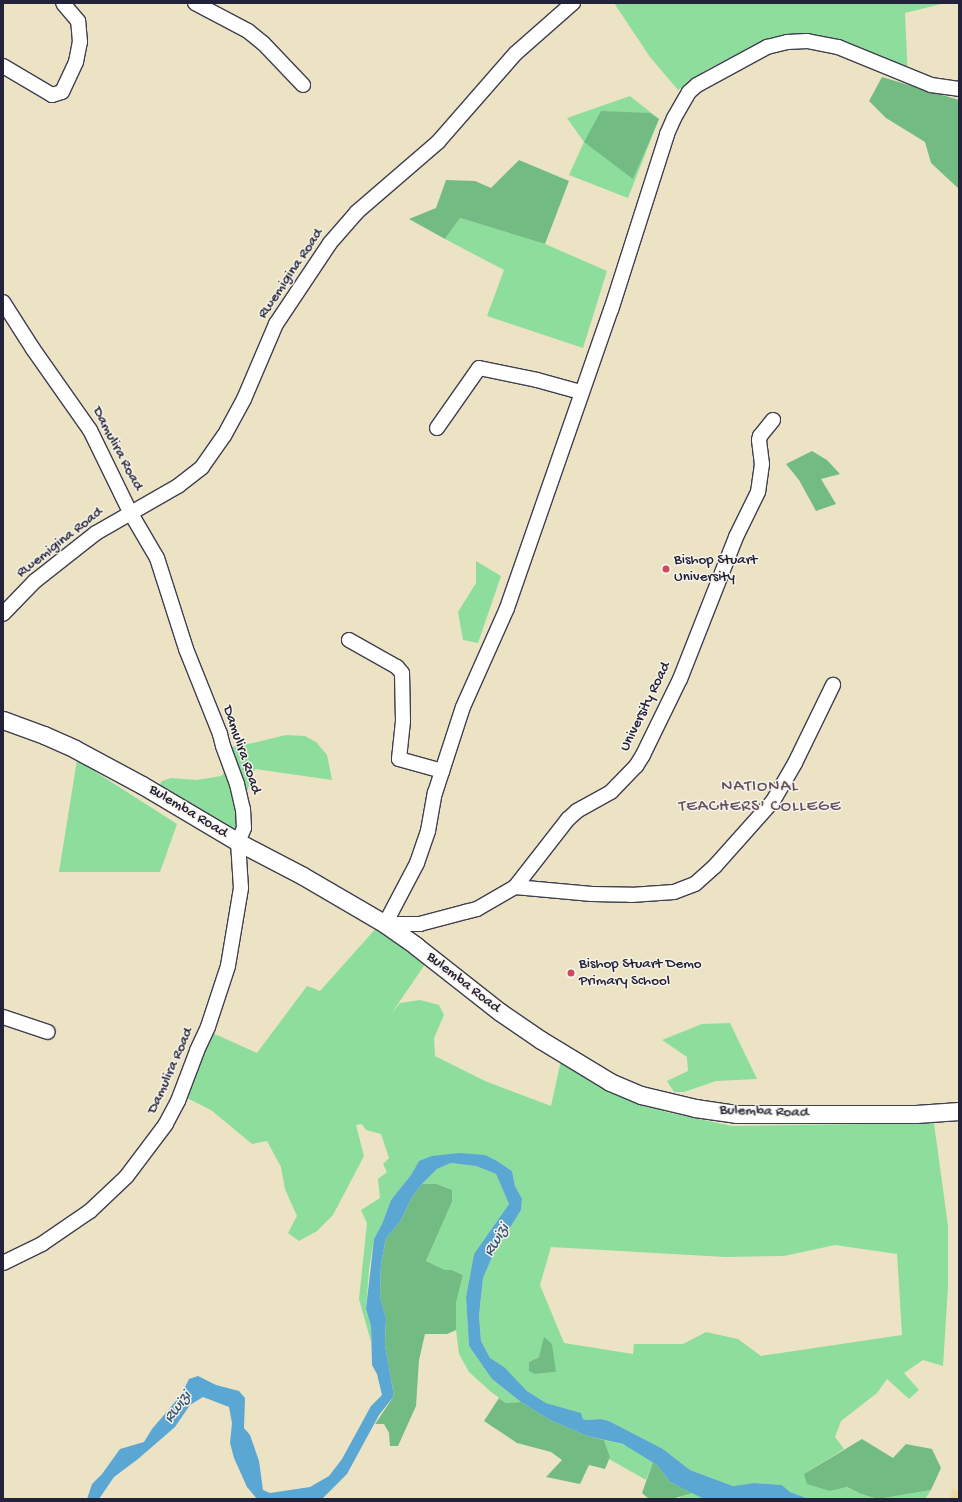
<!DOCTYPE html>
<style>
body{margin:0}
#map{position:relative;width:962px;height:1502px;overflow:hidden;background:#ece3c4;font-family:"Gochi Hand",sans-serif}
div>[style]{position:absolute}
.green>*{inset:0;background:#8ddd9c}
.forest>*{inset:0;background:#72bc84}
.sand>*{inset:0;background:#eeda9e}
.water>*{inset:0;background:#59a7d2}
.roads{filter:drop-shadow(1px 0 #403f50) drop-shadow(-1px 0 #403f50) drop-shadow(0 1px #403f50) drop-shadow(0 -1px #403f50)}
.minor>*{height:14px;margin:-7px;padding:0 7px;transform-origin:7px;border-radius:7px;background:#fff}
.major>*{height:17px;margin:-8.5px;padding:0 8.5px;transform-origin:8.5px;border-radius:8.5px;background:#fff}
.dots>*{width:11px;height:11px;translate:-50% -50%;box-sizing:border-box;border:2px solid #f7f3e8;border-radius:50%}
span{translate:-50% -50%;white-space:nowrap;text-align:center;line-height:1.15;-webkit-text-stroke:3px #f7f3e8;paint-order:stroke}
.street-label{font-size:15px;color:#22223b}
.poi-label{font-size:15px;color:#22223b}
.left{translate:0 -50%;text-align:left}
.water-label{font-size:16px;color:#385777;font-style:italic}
.quarter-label{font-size:17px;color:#675463;letter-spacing:1px}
.frame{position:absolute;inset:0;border:4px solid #22223b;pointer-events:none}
</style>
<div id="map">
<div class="green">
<i style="clip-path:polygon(614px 3px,945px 3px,905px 13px,908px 79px,835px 48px,776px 42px,742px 52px,706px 70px,678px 90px,650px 57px)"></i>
<i style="clip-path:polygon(630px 96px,659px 119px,628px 198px,569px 175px,584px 142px,567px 118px)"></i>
<i style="clip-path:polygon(460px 218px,545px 244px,607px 271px,583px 348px,487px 316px,504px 270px,445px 239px)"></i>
<i style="clip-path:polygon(476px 561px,501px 576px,478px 643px,463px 640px,458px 612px,476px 583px)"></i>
<i style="clip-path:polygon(286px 735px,305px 736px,316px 742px,327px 755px,332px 780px,255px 769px,244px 799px,226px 748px,253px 743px)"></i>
<i style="clip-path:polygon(77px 760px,177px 824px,160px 872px,59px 872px)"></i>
<i style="clip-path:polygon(225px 772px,237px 804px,239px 825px,236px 838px,154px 793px,162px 781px,171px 778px,197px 780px,221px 776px)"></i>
<i style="clip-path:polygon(evenodd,378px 926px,428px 960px,391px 1014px,400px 1003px,420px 1000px,439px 1005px,444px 1015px,434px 1038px,435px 1056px,485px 1081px,551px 1106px,561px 1060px,638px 1103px,666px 1112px,732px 1126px,934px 1123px,948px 1226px,948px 1287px,943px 1366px,923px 1360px,904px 1373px,919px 1390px,909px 1399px,887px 1379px,877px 1393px,841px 1421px,835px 1437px,844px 1449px,804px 1474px,830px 1491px,846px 1487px,861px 1494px,878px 1499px,931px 1490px,925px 1499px,809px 1499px,790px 1492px,782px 1485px,754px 1483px,733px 1486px,690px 1470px,663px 1449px,609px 1421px,601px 1419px,587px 1420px,583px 1419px,580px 1413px,546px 1403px,527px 1391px,501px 1366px,490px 1358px,481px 1341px,479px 1316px,483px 1278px,493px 1255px,521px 1210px,522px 1200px,515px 1186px,512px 1171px,497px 1161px,419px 1161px,411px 1175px,391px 1200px,382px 1224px,374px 1239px,369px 1270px,366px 1309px,371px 1326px,371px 1342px,359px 1299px,367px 1223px,361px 1210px,380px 1198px,378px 1179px,387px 1172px,383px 1164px,389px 1158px,381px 1134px,366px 1130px,362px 1124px,356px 1125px,364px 1156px,333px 1215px,317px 1231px,299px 1241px,288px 1233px,297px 1216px,285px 1189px,281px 1167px,267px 1141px,252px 1144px,211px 1110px,183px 1096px,208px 1031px,257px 1053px,307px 986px,320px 991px,378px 926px,835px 1245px,897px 1254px,902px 1335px,761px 1356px,738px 1339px,706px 1332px,683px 1344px,634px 1344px,633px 1354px,564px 1343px,540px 1285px,551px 1247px,725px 1257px,784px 1256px,835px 1245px,378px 926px,539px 1357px,556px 1372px,535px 1374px,529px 1362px,539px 1357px)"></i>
<i style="clip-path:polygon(730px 1023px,757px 1079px,716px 1081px,684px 1092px,674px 1092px,667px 1081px,688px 1071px,687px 1057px,662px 1040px,702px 1024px)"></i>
<i style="clip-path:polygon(451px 1163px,476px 1166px,496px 1174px,509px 1204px,474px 1254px,466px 1297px,469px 1346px,492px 1379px,521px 1402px,506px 1403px,490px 1391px,469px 1372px,459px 1354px,456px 1330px,456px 1303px,463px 1275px,452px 1270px,445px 1270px,426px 1261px,452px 1202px,452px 1190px,437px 1184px,422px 1184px,437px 1169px)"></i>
<i style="clip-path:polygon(604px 1440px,626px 1445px,653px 1462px,646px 1480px,609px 1459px,610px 1457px)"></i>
<i style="clip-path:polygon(693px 1493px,702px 1498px,715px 1499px,680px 1499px,680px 1497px)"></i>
</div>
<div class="forest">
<i style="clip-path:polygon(882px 77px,959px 100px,959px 189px,931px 163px,925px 142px,886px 118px,869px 101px)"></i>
<i style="clip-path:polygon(601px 111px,650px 113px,659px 119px,633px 179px,584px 142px)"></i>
<i style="clip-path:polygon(519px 160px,569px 181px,545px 244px,460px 218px,445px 239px,409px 219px,436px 208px,446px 180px,475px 181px,491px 188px)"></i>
<i style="clip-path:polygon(812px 451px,827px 460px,840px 474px,821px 479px,836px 504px,816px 511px,799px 480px,786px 464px)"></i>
<i style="clip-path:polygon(422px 1184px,437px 1184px,452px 1190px,452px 1202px,426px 1261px,445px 1270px,452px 1270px,463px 1275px,456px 1303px,456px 1330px,447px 1334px,425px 1334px,419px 1360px,416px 1406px,398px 1446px,390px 1446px,389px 1433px,384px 1424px,375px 1424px,394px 1396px,385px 1345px,386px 1318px,380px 1297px,381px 1264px,386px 1238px,400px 1222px,412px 1197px)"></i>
<i style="clip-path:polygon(544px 1337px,552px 1344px,556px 1372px,535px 1374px,529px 1371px,529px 1362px,539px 1357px)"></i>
<i style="clip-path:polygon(499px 1398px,506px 1403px,521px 1402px,550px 1420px,587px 1436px,604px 1440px,610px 1457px,605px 1469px,589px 1465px,580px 1484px,546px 1477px,562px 1460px,551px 1452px,517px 1443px,484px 1421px)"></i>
<i style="clip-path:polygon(862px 1439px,893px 1458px,906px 1444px,932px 1449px,941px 1468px,931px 1490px,878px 1499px,861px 1494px,847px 1487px,830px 1491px,807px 1484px,804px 1474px)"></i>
<i style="clip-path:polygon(653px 1462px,657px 1465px,670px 1482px,693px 1493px,672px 1499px,649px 1499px,642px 1493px)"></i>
</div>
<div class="sand">
<i style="clip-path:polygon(953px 1488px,959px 1492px,959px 1499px,950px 1499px)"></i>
</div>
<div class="water">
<i style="clip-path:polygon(459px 1153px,485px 1155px,497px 1161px,512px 1171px,515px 1186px,522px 1199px,521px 1210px,493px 1255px,483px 1278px,479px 1316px,481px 1341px,490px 1358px,504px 1367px,527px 1391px,546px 1403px,581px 1413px,583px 1419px,587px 1420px,601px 1419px,609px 1421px,663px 1449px,690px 1470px,733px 1486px,754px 1483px,782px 1485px,790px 1492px,809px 1499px,702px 1498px,670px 1482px,657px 1465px,623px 1444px,587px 1436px,550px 1420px,521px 1402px,492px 1379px,469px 1346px,466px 1297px,474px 1254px,509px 1204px,496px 1174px,476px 1166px,451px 1163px,437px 1169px,422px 1184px,412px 1197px,400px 1222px,386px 1238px,381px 1264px,380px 1297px,386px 1318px,385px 1345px,394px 1396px,379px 1415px,347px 1474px,322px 1499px,257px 1499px,247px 1487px,234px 1458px,230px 1443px,232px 1423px,229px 1407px,203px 1397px,190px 1405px,175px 1427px,138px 1459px,114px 1477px,99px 1499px,87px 1499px,92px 1484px,102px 1474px,120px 1449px,144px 1442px,152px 1429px,181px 1395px,189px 1379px,198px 1376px,216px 1385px,239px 1391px,245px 1398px,244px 1428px,250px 1435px,259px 1461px,263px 1490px,270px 1493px,310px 1487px,329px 1476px,342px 1459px,371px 1406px,382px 1395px,377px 1374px,372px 1365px,371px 1326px,366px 1309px,374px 1239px,382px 1224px,391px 1200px,411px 1175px,419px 1161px,432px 1156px)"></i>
</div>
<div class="roads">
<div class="minor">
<i style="left:195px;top:3px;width:60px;rotate:27.8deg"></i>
<i style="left:248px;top:31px;width:19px;rotate:39deg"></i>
<i style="left:263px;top:43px;width:58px;rotate:46.4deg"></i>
<i style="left:3px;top:66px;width:57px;rotate:30.6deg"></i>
<i style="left:52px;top:95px;width:10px;rotate:-17deg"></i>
<i style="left:62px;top:92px;width:33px;rotate:-65deg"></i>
<i style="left:76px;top:62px;width:20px;rotate:-79deg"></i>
<i style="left:80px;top:42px;width:21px;rotate:-95deg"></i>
<i style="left:78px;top:21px;width:23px;rotate:-130deg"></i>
<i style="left:3px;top:302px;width:56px;rotate:57.4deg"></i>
<i style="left:33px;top:349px;width:99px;rotate:54.9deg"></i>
<i style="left:90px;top:430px;width:91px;rotate:64deg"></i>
<i style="left:130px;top:512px;width:53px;rotate:59.6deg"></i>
<i style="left:157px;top:558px;width:96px;rotate:72.3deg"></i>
<i style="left:186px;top:649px;width:92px;rotate:68.2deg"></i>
<i style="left:220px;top:734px;width:12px;rotate:76deg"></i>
<i style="left:223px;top:746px;width:40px;rotate:69.8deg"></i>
<i style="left:237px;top:784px;width:26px;rotate:77deg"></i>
<i style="left:243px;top:809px;width:19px;rotate:87deg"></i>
<i style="left:244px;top:828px;width:15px;rotate:113deg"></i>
<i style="left:238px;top:842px;width:46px;rotate:86.3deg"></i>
<i style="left:241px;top:888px;width:79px;rotate:99.5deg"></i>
<i style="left:228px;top:966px;width:64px;rotate:108.2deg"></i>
<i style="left:208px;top:1027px;width:26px;rotate:115deg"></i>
<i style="left:197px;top:1051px;width:53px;rotate:110.8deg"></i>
<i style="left:178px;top:1101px;width:26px;rotate:118deg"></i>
<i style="left:166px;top:1124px;width:66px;rotate:127deg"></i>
<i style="left:126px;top:1177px;width:50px;rotate:136.6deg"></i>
<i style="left:90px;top:1211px;width:58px;rotate:145.5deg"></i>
<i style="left:42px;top:1244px;width:43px;rotate:154deg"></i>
<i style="left:773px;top:420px;width:21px;rotate:129deg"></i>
<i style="left:760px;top:436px;width:4px;rotate:104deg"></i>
<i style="left:759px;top:440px;width:24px;rotate:83deg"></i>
<i style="left:762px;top:464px;width:28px;rotate:98deg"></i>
<i style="left:758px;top:492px;width:50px;rotate:116.1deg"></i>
<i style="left:736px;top:537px;width:153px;rotate:111.5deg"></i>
<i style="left:680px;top:679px;width:85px;rotate:116deg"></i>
<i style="left:643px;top:755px;width:13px;rotate:122deg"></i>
<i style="left:636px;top:766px;width:36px;rotate:134deg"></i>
<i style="left:611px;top:792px;width:39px;rotate:151deg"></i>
<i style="left:577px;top:811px;width:12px;rotate:138deg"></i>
<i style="left:568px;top:819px;width:86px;rotate:127.9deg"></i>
<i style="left:515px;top:887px;width:44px;rotate:149.9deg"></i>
<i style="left:477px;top:909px;width:12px;rotate:166deg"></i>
<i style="left:465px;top:912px;width:47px;rotate:165.1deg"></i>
<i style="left:420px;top:924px;width:35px;rotate:180deg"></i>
<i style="left:385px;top:924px;width:69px;rotate:-62.3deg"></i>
<i style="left:417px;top:863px;width:34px;rotate:-71deg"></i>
<i style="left:428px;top:831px;width:39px;rotate:-80deg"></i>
<i style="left:435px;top:793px;width:90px;rotate:-72deg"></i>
<i style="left:463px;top:707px;width:108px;rotate:-66deg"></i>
<i style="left:507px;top:608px;width:316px;rotate:-70.8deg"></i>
<i style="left:611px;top:310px;width:185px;rotate:-72.3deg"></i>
<i style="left:667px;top:134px;width:17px;rotate:-66deg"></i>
<i style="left:674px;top:118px;width:30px;rotate:-60deg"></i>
<i style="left:689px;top:92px;width:11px;rotate:-41deg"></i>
<i style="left:697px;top:85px;width:80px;rotate:-28.5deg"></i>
<i style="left:767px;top:47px;width:21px;rotate:-14deg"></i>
<i style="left:787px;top:42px;width:20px;rotate:-3deg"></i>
<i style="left:807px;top:41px;width:32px;rotate:11deg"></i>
<i style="left:838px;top:47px;width:100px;rotate:22.2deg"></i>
<i style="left:931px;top:85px;width:28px;rotate:8deg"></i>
<i style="left:437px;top:428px;width:73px;rotate:-55deg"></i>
<i style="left:479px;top:368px;width:59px;rotate:11.7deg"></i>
<i style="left:537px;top:380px;width:46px;rotate:15.3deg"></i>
<i style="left:3px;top:614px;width:46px;rotate:-45.9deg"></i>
<i style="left:35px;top:581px;width:78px;rotate:-38.2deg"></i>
<i style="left:96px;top:533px;width:95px;rotate:-29.8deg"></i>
<i style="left:178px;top:486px;width:31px;rotate:-38deg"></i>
<i style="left:202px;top:467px;width:38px;rotate:-55deg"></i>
<i style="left:224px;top:436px;width:42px;rotate:-61.6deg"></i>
<i style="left:244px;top:399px;width:82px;rotate:-66.9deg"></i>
<i style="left:276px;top:324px;width:97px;rotate:-56.3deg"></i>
<i style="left:330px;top:243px;width:41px;rotate:-48.9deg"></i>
<i style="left:357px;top:212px;width:107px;rotate:-40.8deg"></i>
<i style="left:438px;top:142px;width:118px;rotate:-48.8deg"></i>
<i style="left:516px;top:53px;width:76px;rotate:-41.3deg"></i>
<i style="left:349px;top:640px;width:55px;rotate:29.4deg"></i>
<i style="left:397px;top:667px;width:8px;rotate:50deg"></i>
<i style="left:402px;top:673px;width:48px;rotate:88.8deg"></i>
<i style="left:403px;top:721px;width:38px;rotate:96deg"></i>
<i style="left:399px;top:759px;width:45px;rotate:15.6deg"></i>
<i style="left:515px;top:887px;width:77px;rotate:5.2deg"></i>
<i style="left:592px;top:894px;width:39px;rotate:1deg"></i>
<i style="left:631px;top:895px;width:43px;rotate:-4deg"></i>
<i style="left:674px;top:892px;width:22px;rotate:-21deg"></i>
<i style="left:695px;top:884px;width:27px;rotate:-42deg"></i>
<i style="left:715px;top:866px;width:87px;rotate:-48.3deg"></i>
<i style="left:773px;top:801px;width:44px;rotate:-59.9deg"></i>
<i style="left:795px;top:763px;width:87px;rotate:-64deg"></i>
<i style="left:3px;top:1017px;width:47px;rotate:18.4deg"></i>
</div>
<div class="major">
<i style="left:3px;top:720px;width:44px;rotate:20.1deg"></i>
<i style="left:44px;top:735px;width:34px;rotate:24deg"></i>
<i style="left:75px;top:749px;width:76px;rotate:28.2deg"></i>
<i style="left:142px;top:785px;width:112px;rotate:30.7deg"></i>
<i style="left:238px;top:842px;width:73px;rotate:27.6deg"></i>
<i style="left:303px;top:876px;width:95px;rotate:30.3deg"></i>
<i style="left:385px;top:924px;width:38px;rotate:35deg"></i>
<i style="left:416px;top:946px;width:107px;rotate:38.2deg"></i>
<i style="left:500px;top:1012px;width:50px;rotate:34.3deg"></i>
<i style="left:541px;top:1040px;width:81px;rotate:31.3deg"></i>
<i style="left:610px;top:1082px;width:34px;rotate:23deg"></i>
<i style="left:641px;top:1095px;width:56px;rotate:13.5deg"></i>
<i style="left:695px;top:1108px;width:41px;rotate:8.3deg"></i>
<i style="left:736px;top:1114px;width:180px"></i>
<i style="left:916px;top:1114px;width:43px;rotate:-4deg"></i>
</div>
</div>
<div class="dots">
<i style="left:666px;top:569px;background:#d1495b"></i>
<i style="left:571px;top:973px;background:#d1495b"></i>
</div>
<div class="street-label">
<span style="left:291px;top:274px;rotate:-56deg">Rwemigina Road</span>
<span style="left:117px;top:449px;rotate:62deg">Damulira Road</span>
<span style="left:60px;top:543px;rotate:-38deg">Rwemigina Road</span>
<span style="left:646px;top:707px;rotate:-64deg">University Road</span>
<span style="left:241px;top:750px;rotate:71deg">Damulira Road</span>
<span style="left:188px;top:812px;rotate:31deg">Bulemba Road</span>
<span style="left:463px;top:983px;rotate:38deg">Bulemba Road</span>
<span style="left:171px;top:1071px;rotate:-66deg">Damulira Road</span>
<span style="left:764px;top:1112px;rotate:2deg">Bulemba Road</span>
</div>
<div class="poi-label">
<span class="left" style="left:674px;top:569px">Bishop Stuart<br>University</span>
<span class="left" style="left:579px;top:973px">Bishop Stuart Demo<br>Primary School</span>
</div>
<div class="water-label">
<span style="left:498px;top:1241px;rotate:-59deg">Rwizi</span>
<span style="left:179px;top:1408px;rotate:-53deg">Rwizi</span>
</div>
<div class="quarter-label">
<span style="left:760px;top:798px">NATIONAL<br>TEACHERS' COLLEGE</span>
</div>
<div class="frame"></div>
</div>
